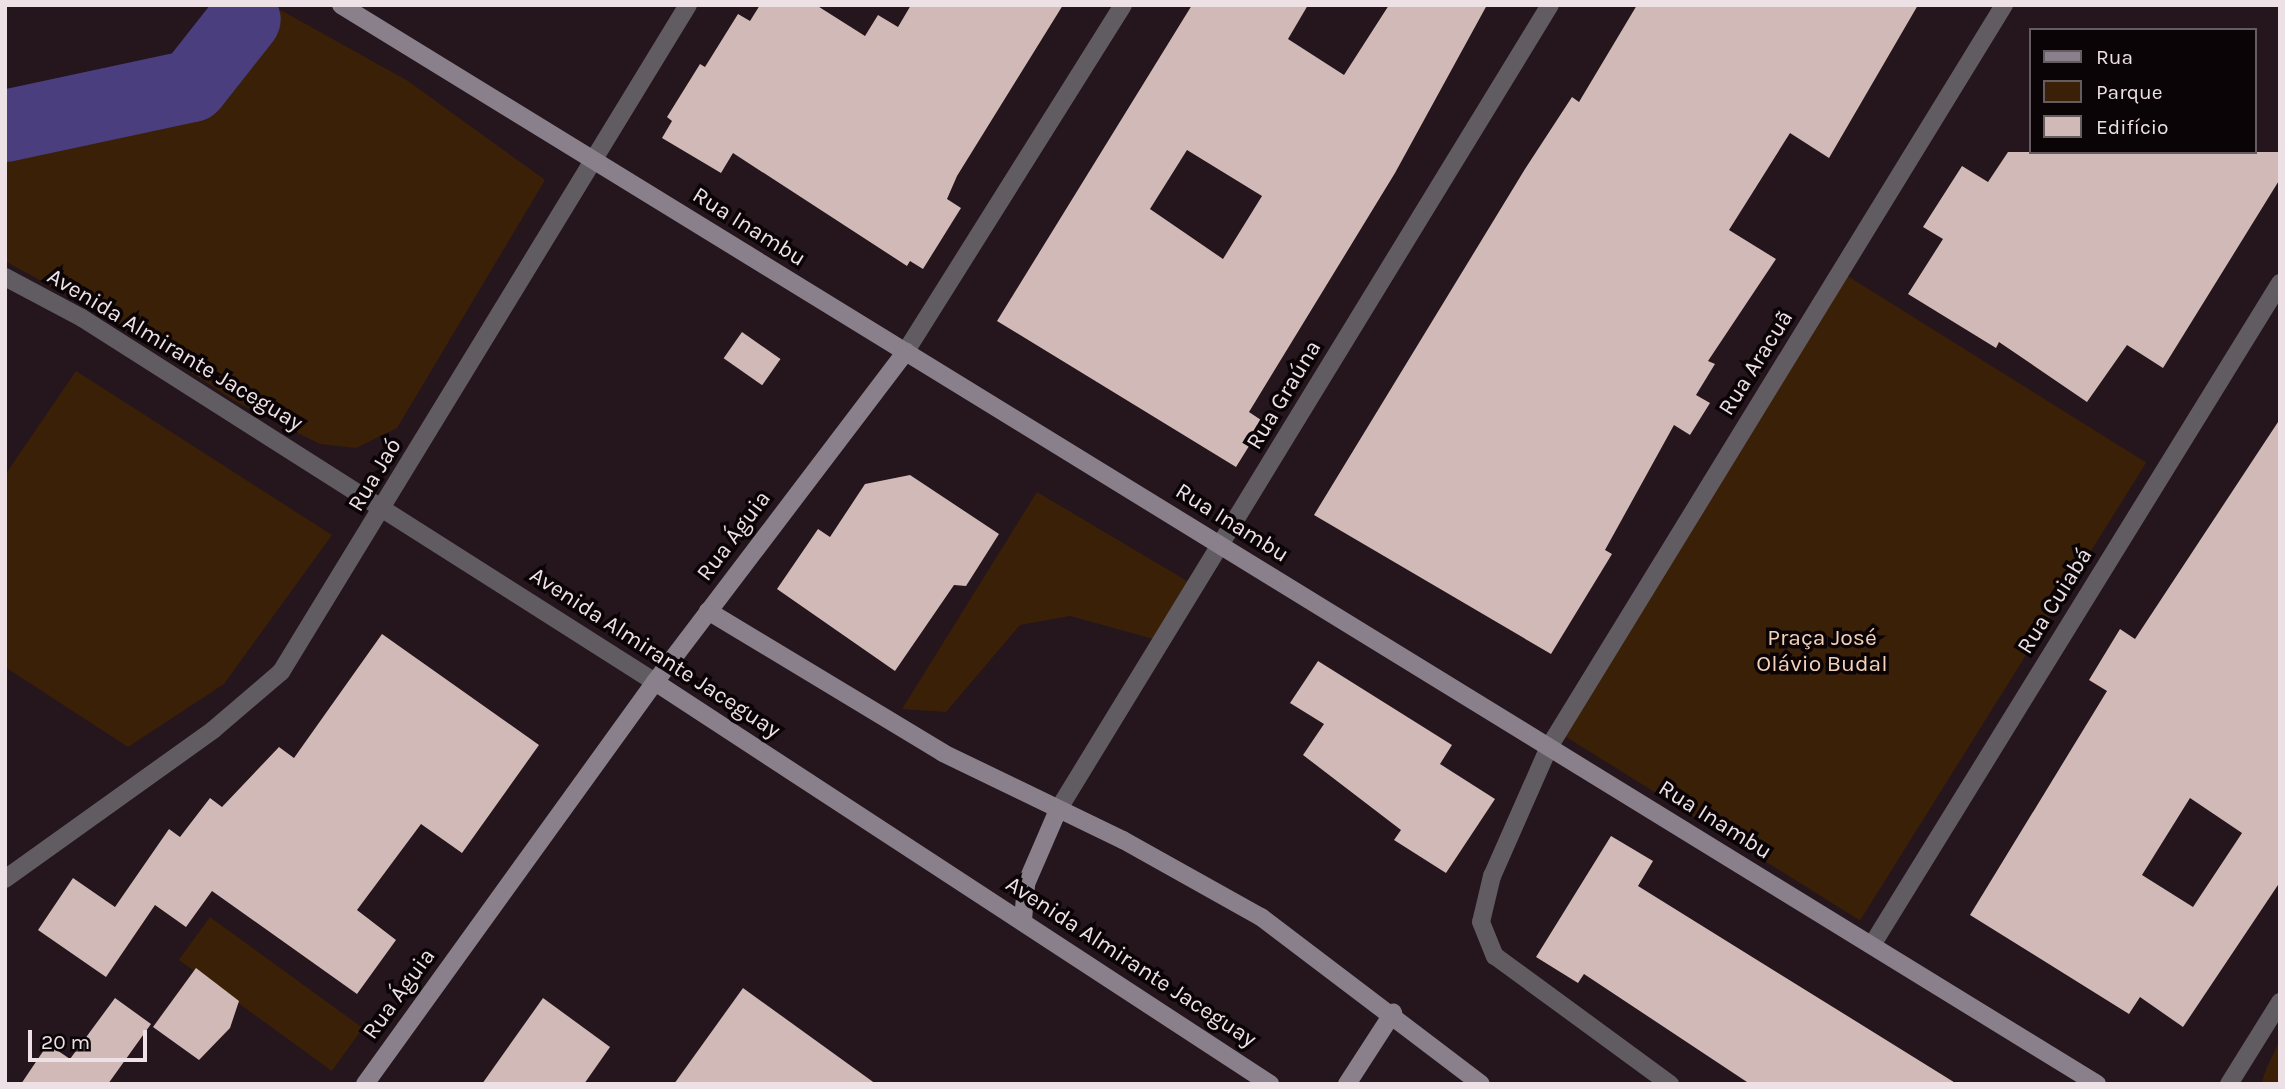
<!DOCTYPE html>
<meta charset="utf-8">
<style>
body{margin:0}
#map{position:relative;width:2285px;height:1089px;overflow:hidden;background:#25151c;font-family:Karla,sans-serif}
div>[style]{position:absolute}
.green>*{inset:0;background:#3b2008;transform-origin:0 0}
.river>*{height:72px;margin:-36px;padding:0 36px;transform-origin:36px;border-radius:36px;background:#4a3e7e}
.building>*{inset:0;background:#d0b9b6;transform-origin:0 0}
.lane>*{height:18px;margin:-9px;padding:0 9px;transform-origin:9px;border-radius:9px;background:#615b62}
.street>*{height:18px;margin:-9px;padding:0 9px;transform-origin:9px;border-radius:9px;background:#615b62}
.secondary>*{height:18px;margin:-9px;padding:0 9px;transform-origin:9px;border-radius:9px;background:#89808b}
span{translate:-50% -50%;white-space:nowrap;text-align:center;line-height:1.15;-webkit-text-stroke:7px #0a0406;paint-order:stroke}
.street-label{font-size:23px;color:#ede1e5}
.park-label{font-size:23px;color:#f5d2b7}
.frame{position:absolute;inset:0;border:7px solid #ede1e5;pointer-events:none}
.legend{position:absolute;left:2029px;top:28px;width:228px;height:126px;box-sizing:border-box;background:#0a0406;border:2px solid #655c5f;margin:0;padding:9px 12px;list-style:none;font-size:21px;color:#ede1e5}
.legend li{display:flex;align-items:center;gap:14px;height:35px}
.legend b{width:35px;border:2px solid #655c5f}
.scale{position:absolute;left:28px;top:1030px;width:119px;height:32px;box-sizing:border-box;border:4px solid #ede1e5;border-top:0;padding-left:9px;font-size:21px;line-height:24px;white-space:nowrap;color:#ede1e5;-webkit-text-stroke:5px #0a0406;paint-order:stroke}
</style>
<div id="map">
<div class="green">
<i style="clip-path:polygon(233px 5px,277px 8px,408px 81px,545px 180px,397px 428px,356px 448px,320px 444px,238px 403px,105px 316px,5px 261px,5px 110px,49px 81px,116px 68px,147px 72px,189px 47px)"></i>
<i style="left:1846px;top:275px;width:354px;height:540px;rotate:32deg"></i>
<i style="clip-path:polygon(76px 371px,332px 535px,224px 684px,128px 747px,5px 667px,5px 475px)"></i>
<i style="clip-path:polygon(1037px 492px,1192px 584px,1157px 640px,1070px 616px,1020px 625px,946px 712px,902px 709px)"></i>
<i style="left:210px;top:917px;width:189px;height:53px;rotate:36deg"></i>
<i style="clip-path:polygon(2280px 1040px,2280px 1084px,2261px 1084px,2267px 1067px)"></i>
</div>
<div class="river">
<i style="left:5px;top:126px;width:191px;rotate:-12.1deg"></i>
<i style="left:192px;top:86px;width:85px;rotate:-51.7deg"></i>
</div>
<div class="building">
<i style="clip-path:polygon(760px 5px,816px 5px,865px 36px,878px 15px,898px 27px,911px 5px,1063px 5px,957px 176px,947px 199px,961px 208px,923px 269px,910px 261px,907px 266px,733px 153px,721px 173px,662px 138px,672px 121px,667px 117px,700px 64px,705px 67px,738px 14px,750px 21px)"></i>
<i style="clip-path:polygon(evenodd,1192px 5px,1308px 5px,1288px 39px,1344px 75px,1389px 5px,1487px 5px,1395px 173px,1249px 412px,1264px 422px,1236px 467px,997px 321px,1192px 5px,1187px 150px,1262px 196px,1223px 259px,1150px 209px,1187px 150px)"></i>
<i style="clip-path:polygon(1637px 5px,1918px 5px,1829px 158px,1790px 133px,1729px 230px,1776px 259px,1708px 361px,1715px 364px,1696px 395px,1710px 403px,1690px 435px,1674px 425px,1605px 550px,1612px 554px,1551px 654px,1314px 515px,1525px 169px,1572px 97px,1579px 102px)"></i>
<i style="clip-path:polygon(2008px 152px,2280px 152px,2280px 179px,2163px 368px,2127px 345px,2087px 402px,1999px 342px,1996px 348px,1908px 294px,1943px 239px,1923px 227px,1962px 166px,1988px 182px)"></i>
<i style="left:742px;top:332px;width:47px;height:32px;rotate:35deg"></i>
<i style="clip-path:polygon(evenodd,2280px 419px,2280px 882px,2183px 1027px,2140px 997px,2129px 1014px,1970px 915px,2107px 691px,2089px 680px,2120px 629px,2135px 639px,2280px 419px,2190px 798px,2242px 833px,2193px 907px,2142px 875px,2190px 798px)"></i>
<i style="clip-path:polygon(910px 475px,999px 534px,966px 586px,954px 585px,895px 671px,777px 589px,818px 529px,830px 537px,865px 484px)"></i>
<i style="clip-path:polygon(382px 634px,539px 745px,462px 853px,421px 824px,357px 910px,396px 940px,357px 994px,212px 891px,186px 927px,155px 905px,106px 977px,38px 930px,73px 878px,115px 907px,169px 829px,180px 837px,210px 798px,222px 807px,279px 747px,294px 758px)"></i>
<i style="clip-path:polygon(1318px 661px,1452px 745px,1440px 764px,1495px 799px,1446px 873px,1394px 840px,1401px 830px,1303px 755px,1324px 724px,1290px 703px)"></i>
<i style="clip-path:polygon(1611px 836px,1653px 861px,1638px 886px,1957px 1084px,1750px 1084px,1584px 974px,1578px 983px,1536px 957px)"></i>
<i style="clip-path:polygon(196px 968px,239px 1001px,230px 1028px,199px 1060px,153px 1027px)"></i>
<i style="clip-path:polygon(743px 988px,876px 1084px,674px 1084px)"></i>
<i style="clip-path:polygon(115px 998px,151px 1024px,108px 1084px,21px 1084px,48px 1044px,70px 1059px)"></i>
<i style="clip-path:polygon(543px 998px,610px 1047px,584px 1084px,482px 1084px)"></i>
</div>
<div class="lane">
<i style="left:1549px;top:747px;width:141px;rotate:113.8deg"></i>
<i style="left:1492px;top:876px;width:47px;rotate:103.4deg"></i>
<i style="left:1481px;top:922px;width:37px;rotate:68deg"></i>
<i style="left:1495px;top:956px;width:217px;rotate:36.2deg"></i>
</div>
<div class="street">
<i style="left:5px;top:277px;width:87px;rotate:28deg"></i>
<i style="left:82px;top:318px;width:679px;rotate:32.43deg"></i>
<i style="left:906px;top:351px;width:408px;rotate:-57.9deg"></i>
<i style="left:1549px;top:747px;width:870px;rotate:-58.48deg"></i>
<i style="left:1058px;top:810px;width:943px;rotate:-58.57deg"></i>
<i style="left:5px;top:879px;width:256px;rotate:-35.6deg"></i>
<i style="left:213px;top:730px;width:89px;rotate:-40.5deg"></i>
<i style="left:281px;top:672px;width:781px;rotate:-58.61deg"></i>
<i style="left:1872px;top:945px;width:778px;rotate:-58.35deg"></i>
<i style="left:2229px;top:1084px;width:97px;rotate:-58.1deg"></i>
</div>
<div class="secondary">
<i style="left:341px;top:5px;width:2061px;rotate:31.57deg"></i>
<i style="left:708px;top:611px;width:275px;rotate:31.1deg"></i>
<i style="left:943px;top:753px;width:200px;rotate:25.8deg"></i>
<i style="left:1123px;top:840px;width:158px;rotate:29.2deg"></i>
<i style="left:1261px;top:917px;width:276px;rotate:37.2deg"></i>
<i style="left:655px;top:682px;width:735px;rotate:33.17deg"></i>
<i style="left:1023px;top:920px;width:36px;rotate:-85deg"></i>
<i style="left:1026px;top:884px;width:81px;rotate:-66.6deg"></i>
<i style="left:365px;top:1084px;width:496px;rotate:-54.2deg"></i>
<i style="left:655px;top:682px;width:415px;rotate:-52.8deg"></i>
<i style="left:1347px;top:1084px;width:85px;rotate:-57.1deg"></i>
</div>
<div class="street-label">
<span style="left:749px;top:227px;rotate:32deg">Rua Inambu</span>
<span style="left:175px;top:350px;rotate:31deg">Avenida Almirante Jaceguay</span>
<span style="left:1756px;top:363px;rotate:-58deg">Rua Aracuã</span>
<span style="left:1284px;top:395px;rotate:-59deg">Rua Graúna</span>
<span style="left:375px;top:475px;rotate:-59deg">Rua Jaó</span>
<span style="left:1232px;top:523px;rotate:32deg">Rua Inambu</span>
<span style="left:734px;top:536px;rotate:-53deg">Rua Águia</span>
<span style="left:2055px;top:601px;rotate:-58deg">Rua Cuiabá</span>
<span style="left:655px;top:653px;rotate:33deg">Avenida Almirante Jaceguay</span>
<span style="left:1715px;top:820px;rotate:32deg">Rua Inambu</span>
<span style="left:1131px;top:962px;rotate:33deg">Avenida Almirante Jaceguay</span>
<span style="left:399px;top:994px;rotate:-54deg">Rua Águia</span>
</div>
<div class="park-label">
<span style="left:1822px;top:651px">Praça José<br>Olávio Budal</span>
</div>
<div class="frame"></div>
<ul class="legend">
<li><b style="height:9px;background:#89808b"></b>Rua</li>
<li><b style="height:19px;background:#3b2008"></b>Parque</li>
<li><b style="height:19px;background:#d0b9b6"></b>Edifício</li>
</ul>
<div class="scale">20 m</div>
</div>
